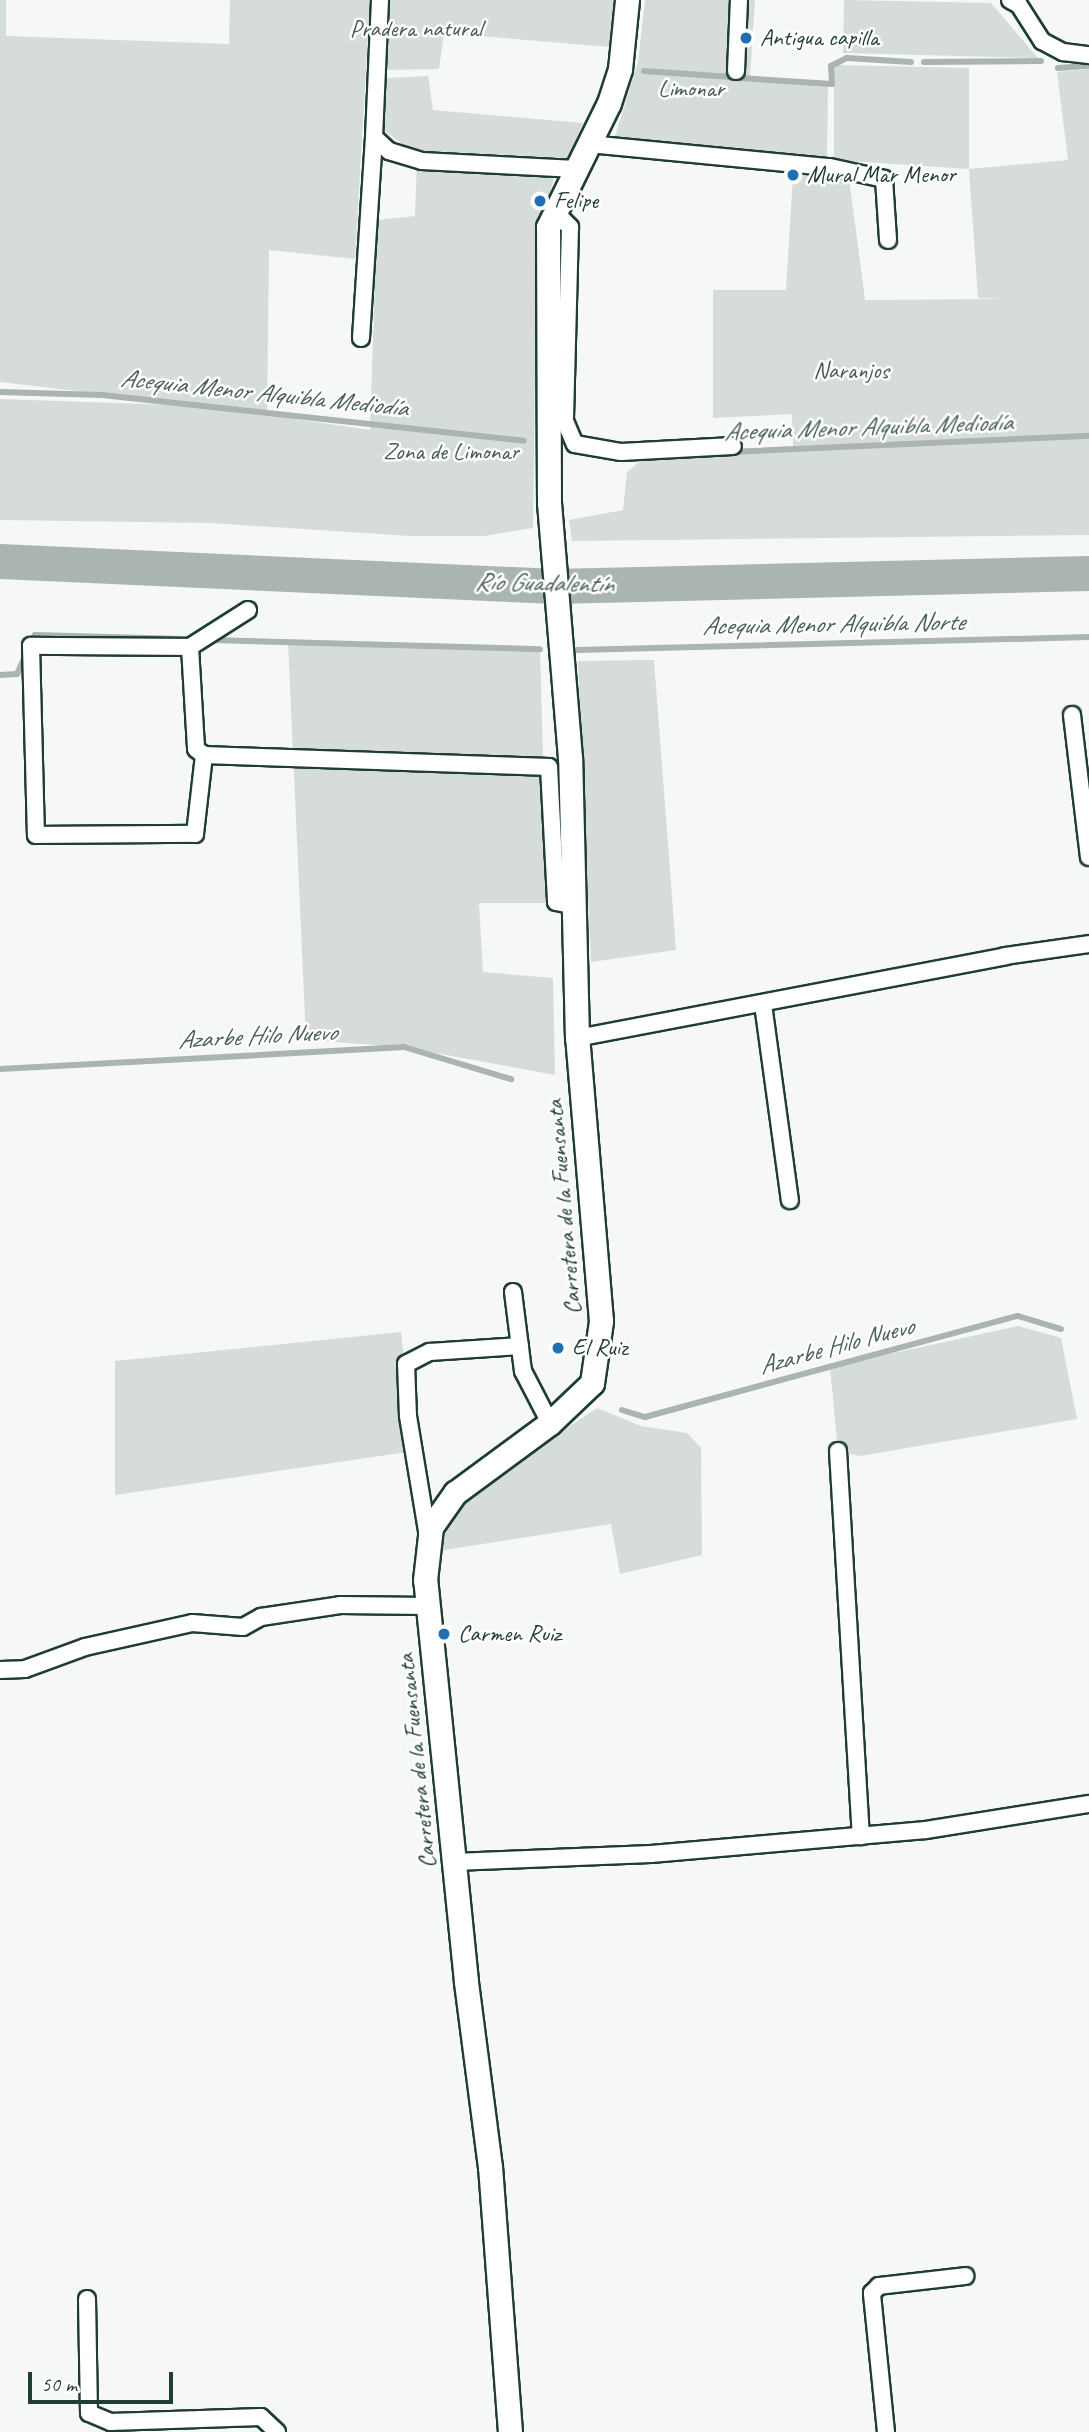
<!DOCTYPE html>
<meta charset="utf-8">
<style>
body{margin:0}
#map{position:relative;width:1089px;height:2432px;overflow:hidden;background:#f6f7f7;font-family:Caveat,sans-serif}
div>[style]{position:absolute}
.green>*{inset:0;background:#d6dcdb}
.stream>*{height:6px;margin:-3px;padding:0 3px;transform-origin:3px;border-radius:3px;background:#aab5b1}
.river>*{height:35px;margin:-17.5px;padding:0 17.5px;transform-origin:17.5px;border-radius:17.5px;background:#aab5b1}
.roads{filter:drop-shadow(2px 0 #1f3d34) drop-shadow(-2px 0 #1f3d34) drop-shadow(0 2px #1f3d34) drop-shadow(0 -2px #1f3d34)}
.street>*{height:16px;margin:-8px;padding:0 8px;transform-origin:8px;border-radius:8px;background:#fff}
.secondary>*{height:23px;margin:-11.5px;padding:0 11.5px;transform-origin:11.5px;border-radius:11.5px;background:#fff}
.dots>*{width:19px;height:19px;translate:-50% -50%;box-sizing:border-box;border:4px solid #fff;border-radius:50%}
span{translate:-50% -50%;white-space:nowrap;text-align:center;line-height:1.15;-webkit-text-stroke:5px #fff;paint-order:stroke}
.park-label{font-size:24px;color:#445d55}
.poi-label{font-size:24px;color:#1f3d34}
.left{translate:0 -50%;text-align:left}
.street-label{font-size:24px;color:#1f3d34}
.water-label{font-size:26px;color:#49615a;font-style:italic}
.scale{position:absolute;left:28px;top:2372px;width:145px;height:32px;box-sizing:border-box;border:4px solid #1f3d34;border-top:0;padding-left:9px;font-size:21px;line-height:24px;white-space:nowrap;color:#1f3d34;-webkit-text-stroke:5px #fff;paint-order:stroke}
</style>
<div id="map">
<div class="green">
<i style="clip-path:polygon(0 0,6px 0,6px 36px,229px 44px,230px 0,370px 0,355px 259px,269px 250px,267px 413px,247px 412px,370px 430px,377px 220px,415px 216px,417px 159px,554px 179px,537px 234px,533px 528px,484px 536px,409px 536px,211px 523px,0 520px,0 399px,205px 406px,0 382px)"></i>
<i style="clip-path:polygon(389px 0,619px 0,618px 15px,610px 47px,444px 33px,439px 69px,386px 70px)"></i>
<i style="clip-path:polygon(645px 0,755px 0,750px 78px,828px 83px,827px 159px,613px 143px,638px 62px)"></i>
<i style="clip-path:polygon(844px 0,991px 3px,1038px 58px,843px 53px)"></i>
<i style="clip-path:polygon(834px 65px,969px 68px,969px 169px,1068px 160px,1057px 72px,1089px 69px,1089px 535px,572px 541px,569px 520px,623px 510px,627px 472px,648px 455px,793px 446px,792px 414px,713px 418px,713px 290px,786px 290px,793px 175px,848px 170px,865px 300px,1007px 299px,978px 298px,969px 169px,834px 160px)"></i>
<i style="clip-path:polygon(428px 76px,433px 110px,583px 123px,568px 158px,410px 150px,382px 129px,387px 78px)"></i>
<i style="clip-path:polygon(288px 642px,540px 649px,547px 903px,479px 903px,483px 972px,553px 978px,555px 1075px,404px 1047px,306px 1040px)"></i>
<i style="clip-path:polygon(654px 660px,676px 950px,591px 962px,578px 661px)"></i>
<i style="clip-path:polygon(1018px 1326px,1061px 1338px,1077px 1419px,860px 1456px,838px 1451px,830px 1367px)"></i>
<i style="clip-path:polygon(401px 1332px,414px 1451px,115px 1495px,115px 1361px)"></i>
<i style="clip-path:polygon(597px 1408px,641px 1426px,687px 1433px,701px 1448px,702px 1555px,620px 1574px,611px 1524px,438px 1551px,455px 1512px,488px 1481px)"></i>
</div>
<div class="stream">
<i style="left:924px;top:62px;width:117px;rotate:-0.5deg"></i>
<i style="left:1058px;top:68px;width:31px;rotate:-4deg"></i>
<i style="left:644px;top:71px;width:88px;rotate:3.9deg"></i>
<i style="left:740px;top:78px;width:92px;rotate:3.7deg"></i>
<i style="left:832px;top:84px;width:18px;rotate:-93deg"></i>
<i style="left:831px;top:66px;width:18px;rotate:-27deg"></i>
<i style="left:847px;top:58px;width:64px;rotate:3.6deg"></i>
<i style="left:0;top:392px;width:102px;rotate:1.7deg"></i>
<i style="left:102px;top:395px;width:424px;rotate:6.2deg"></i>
<i style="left:731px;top:452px;width:358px;rotate:-2.6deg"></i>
<i style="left:212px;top:640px;width:328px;rotate:1.6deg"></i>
<i style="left:577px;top:650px;width:512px;rotate:-1.45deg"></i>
<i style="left:0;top:675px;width:17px;rotate:-3deg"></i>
<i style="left:17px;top:674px;width:43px;rotate:-65.2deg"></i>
<i style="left:35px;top:635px;width:158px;rotate:1.5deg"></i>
<i style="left:0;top:1069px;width:405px;rotate:-3.1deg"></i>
<i style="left:404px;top:1047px;width:112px;rotate:16.7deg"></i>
<i style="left:622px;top:1410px;width:24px;rotate:17deg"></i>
<i style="left:645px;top:1417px;width:386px;rotate:-15.2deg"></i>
<i style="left:1018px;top:1316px;width:45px;rotate:16.8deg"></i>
</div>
<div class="river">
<i style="left:0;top:561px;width:556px;rotate:2.58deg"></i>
<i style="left:555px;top:586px;width:534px;rotate:-1.39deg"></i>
</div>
<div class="roads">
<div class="street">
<i style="left:380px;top:0;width:137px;rotate:92.5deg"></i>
<i style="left:374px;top:137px;width:21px;rotate:43deg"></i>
<i style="left:389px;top:151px;width:34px;rotate:17deg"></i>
<i style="left:422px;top:161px;width:154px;rotate:3deg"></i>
<i style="left:1010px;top:0;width:10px;rotate:29deg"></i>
<i style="left:1019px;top:5px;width:43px;rotate:57.4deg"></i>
<i style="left:1042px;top:41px;width:24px;rotate:28deg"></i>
<i style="left:1063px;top:52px;width:26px;rotate:7deg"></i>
<i style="left:736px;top:71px;width:71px;rotate:-87.6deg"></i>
<i style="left:589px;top:144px;width:242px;rotate:5.5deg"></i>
<i style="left:830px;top:167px;width:55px;rotate:12.5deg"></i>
<i style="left:884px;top:179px;width:61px;rotate:86.2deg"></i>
<i style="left:554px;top:211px;width:23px;rotate:45deg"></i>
<i style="left:570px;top:227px;width:194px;rotate:91.5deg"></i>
<i style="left:565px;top:421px;width:25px;rotate:67deg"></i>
<i style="left:575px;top:444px;width:47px;rotate:9.9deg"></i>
<i style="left:621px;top:452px;width:112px;rotate:-3.1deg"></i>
<i style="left:361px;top:338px;width:201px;rotate:-86.3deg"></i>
<i style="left:248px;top:610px;width:69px;rotate:147.5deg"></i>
<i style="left:190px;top:647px;width:102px;rotate:86.6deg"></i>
<i style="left:196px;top:749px;width:10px;rotate:37deg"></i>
<i style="left:204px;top:755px;width:345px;rotate:2deg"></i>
<i style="left:549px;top:767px;width:135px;rotate:87deg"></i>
<i style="left:556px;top:902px;width:16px;rotate:11deg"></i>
<i style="left:190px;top:647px;width:159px;rotate:-179.6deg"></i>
<i style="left:31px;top:646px;width:189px;rotate:88.5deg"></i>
<i style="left:36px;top:835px;width:159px;rotate:-0.4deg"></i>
<i style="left:195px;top:834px;width:80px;rotate:-83.5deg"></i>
<i style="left:1072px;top:715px;width:143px;rotate:83.2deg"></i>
<i style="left:763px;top:1004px;width:198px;rotate:82.2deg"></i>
<i style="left:577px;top:1038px;width:436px;rotate:-10.8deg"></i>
<i style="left:1005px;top:956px;width:85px;rotate:-8.1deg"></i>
<i style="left:513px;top:1292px;width:80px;rotate:82.8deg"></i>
<i style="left:523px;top:1371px;width:59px;rotate:62.6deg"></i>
<i style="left:838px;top:1451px;width:386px;rotate:86.6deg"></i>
<i style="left:428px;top:1537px;width:123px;rotate:-99.4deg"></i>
<i style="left:408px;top:1416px;width:52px;rotate:-92.2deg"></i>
<i style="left:406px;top:1364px;width:27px;rotate:-27deg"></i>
<i style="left:430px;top:1352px;width:90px;rotate:-3.8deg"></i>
<i style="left:0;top:1670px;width:25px;rotate:-2deg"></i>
<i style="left:25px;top:1669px;width:64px;rotate:-20.1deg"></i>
<i style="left:85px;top:1647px;width:110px;rotate:-12.6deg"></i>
<i style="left:192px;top:1623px;width:51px;rotate:4.5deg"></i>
<i style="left:243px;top:1627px;width:21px;rotate:-29deg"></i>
<i style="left:261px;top:1617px;width:80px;rotate:-8.6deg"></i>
<i style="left:340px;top:1605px;width:88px;rotate:0.7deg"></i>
<i style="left:454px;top:1862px;width:197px;rotate:-2.3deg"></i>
<i style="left:651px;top:1854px;width:276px;rotate:-5deg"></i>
<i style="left:926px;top:1830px;width:165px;rotate:-9.1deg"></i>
<i style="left:87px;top:2299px;width:114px;rotate:89deg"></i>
<i style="left:89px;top:2413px;width:23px;rotate:23deg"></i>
<i style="left:110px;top:2422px;width:151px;rotate:-1.9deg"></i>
<i style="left:261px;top:2417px;width:22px;rotate:43deg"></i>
<i style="left:886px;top:2432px;width:140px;rotate:-95.8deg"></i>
<i style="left:872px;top:2293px;width:10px;rotate:-45deg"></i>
<i style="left:879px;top:2286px;width:87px;rotate:-6.6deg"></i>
</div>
<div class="secondary">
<i style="left:510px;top:2432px;width:266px;rotate:-94.3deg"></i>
<i style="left:490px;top:2167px;width:188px;rotate:-97.4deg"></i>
<i style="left:466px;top:1981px;width:403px;rotate:-95.8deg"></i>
<i style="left:425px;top:1580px;width:53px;rotate:-83.5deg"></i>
<i style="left:431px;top:1527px;width:42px;rotate:-54.8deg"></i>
<i style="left:455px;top:1493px;width:118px;rotate:-36.4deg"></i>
<i style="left:550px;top:1423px;width:58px;rotate:-43.6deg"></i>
<i style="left:592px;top:1383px;width:63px;rotate:-81.7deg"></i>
<i style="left:601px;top:1321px;width:284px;rotate:-94.8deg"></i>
<i style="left:577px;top:1038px;width:280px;rotate:-91.4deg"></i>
<i style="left:570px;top:758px;width:256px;rotate:-94.7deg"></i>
<i style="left:549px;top:503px;width:276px;rotate:-90.2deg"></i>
<i style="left:548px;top:227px;width:138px;rotate:-63.8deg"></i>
<i style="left:609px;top:103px;width:36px;rotate:-72deg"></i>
<i style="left:620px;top:69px;width:69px;rotate:-84.2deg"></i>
</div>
</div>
<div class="dots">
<i style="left:746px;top:38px;background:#1f6fb2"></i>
<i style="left:793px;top:175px;background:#1f6fb2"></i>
<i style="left:540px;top:201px;background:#1f6fb2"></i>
<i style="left:558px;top:1348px;background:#1f6fb2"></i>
<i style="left:444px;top:1634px;background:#1f6fb2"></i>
</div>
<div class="park-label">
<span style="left:416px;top:29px">Pradera natural</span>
<span style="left:691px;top:89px">Limonar</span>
<span style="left:851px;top:371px">Naranjos</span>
<span style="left:451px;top:452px">Zona de Limonar</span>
</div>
<div class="poi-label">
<span class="left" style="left:760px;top:38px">Antigua capilla</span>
<span class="left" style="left:807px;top:175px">Mural Mar Menor</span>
<span class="left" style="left:554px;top:201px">Felipe</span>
<span class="left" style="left:572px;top:1348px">El Ruiz</span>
<span class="left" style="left:458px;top:1634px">Carmen Ruiz</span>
</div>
<div class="street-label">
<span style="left:564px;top:1207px;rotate:-95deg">Carretera de la Fuensanta</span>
<span style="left:417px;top:1761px;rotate:-96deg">Carretera de la Fuensanta</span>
</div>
<div class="water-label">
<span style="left:264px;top:393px;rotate:6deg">Acequia Menor Alquibla Mediodía</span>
<span style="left:868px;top:427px;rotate:-2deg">Acequia Menor Alquibla Mediodía</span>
<span style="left:544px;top:583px;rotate:1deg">Río Guadalentín</span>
<span style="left:833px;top:624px;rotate:-1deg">Acequia Menor Alquibla Norte</span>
<span style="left:257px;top:1036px;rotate:-3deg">Azarbe Hilo Nuevo</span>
<span style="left:836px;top:1346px;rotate:-15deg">Azarbe Hilo Nuevo</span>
</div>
<div class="scale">50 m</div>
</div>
